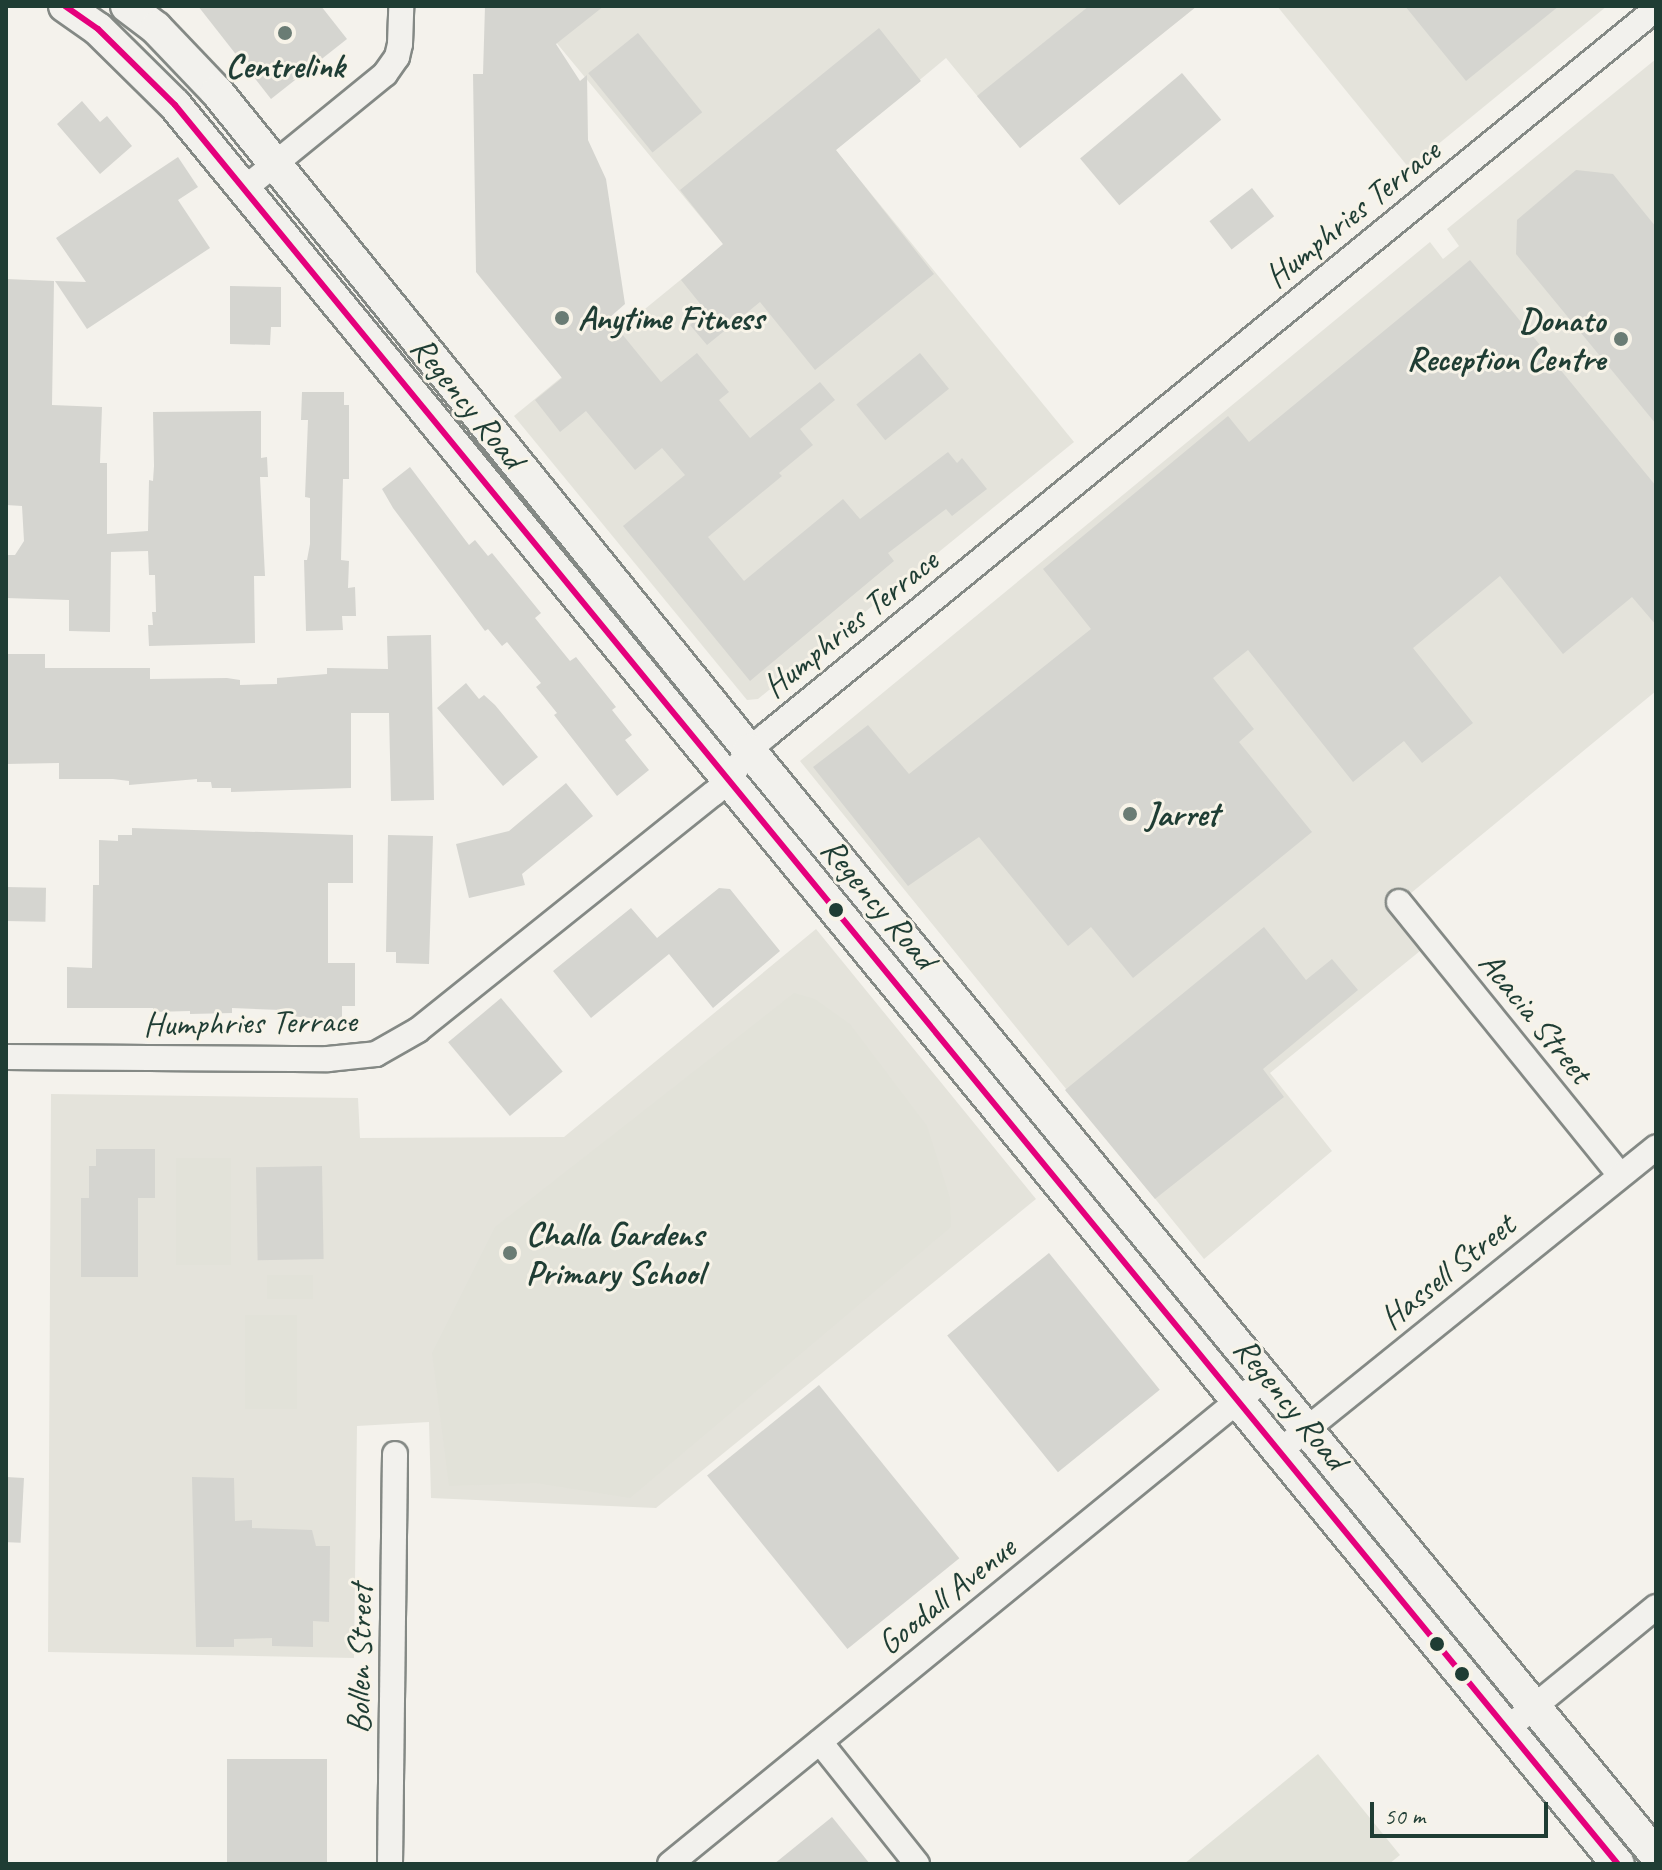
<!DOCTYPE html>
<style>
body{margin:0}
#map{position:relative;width:1662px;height:1870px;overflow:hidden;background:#f4f2ec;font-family:Caveat,sans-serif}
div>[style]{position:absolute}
.built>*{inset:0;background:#e4e3db}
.green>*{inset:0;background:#e2e2d9;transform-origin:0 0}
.building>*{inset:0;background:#d5d5d0;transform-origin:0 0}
.roads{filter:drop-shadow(2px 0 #848985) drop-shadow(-2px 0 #848985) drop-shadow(0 2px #848985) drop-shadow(0 -2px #848985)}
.street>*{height:24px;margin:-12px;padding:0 12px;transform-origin:12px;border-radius:12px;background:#f2f1ed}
.secondary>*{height:32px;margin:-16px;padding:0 16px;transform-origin:16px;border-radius:16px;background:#f2f1ed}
.bus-1>*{height:6px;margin:-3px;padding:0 3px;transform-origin:3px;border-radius:3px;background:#e5007d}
.dots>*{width:22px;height:22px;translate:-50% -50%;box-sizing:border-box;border:4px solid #f7f3e8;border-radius:50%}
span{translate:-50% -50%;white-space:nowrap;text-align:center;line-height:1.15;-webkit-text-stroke:6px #f7f3e8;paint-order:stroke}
.poi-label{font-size:34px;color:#1f3d34;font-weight:700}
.left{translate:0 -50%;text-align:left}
.right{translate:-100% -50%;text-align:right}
.street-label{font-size:34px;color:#1f3d34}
.frame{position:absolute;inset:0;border:8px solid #1f3d34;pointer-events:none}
.scale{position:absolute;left:1370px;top:1802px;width:178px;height:36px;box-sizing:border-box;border:4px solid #1f3d34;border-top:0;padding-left:10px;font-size:24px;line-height:28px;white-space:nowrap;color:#1f3d34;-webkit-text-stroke:6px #f7f3e8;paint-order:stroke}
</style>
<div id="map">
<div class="built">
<i style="clip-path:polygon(526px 6px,1197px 6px,1020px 148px,946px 58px,723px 244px)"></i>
<i style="clip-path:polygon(1277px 6px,1607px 6px,1409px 168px)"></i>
<i style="clip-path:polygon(1656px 59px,1656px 691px,1388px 912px,1420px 951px,1270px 1073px,1332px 1151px,1204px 1259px,800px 761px,1430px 242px,1443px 259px,1459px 246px,1447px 229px)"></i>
<i style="clip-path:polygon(837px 152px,1074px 442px,758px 699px,747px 700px,514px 416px)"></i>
<i style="clip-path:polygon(816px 929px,1036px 1199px,656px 1508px,431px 1498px,429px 1422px,357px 1426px,354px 1658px,48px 1652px,51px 1094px,358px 1098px,360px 1138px,564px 1137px)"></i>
</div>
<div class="green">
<i style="clip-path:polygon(794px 993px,815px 999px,850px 1024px,927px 1126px,950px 1198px,951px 1227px,630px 1498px,536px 1483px,449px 1486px,432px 1353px,495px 1227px)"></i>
<i style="left:176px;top:1158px;width:55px;height:107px"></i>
<i style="left:313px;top:1275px;width:24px;height:46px;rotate:90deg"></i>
<i style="left:245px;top:1315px;width:52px;height:94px"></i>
<i style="clip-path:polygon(1318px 1754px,1400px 1855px,1389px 1864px,1184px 1864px)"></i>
</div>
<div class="building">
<i style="clip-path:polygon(198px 6px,321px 6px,347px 39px,271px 99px)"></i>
<i style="clip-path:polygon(485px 6px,604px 6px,556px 44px,580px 81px,587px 75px,588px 140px,606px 179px,625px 304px,609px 318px,661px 382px,697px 353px,729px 392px,719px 400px,750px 438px,820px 382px,835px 400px,800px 429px,813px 445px,779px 473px,782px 476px,708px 537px,744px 581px,843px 499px,860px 519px,948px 452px,957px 463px,962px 458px,987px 489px,952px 516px,946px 509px,888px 553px,894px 561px,750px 681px,623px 526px,685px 475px,662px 448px,635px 470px,586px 411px,560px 432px,535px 400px,562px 378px,476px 272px,473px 74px,483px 74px)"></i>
<i style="clip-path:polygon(1089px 6px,1197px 6px,1020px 148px,977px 96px)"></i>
<i style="clip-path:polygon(1405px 6px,1559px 6px,1466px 81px)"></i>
<i style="clip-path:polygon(879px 28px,921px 81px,836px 150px,934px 274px,815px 370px,760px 302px,707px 345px,690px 325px,706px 311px,681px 280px,723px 244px,680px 190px)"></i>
<i style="left:638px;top:33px;width:102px;height:64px;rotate:51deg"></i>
<i style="left:1182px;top:73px;width:61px;height:133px;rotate:50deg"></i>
<i style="clip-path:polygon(82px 101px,100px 122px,107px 116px,132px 146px,100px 174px,57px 124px)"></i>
<i style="clip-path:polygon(178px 157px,198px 187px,178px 200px,210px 248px,87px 329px,55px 281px,86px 282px,56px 238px)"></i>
<i style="clip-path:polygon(1576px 170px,1613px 174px,1656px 227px,1656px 424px,1516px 254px,1517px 220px)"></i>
<i style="left:1252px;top:188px;width:36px;height:54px;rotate:52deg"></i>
<i style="clip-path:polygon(1470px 260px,1656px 486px,1656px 625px,1632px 597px,1563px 654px,1500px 576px,1413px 648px,1473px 723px,1422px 763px,1404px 741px,1353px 782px,1248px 650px,1213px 678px,1254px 729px,1239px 742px,1312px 832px,1133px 978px,1091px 927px,1068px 946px,979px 837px,908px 886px,813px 767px,868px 725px,909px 774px,1091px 629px,1043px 569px,1228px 416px,1249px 442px)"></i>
<i style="clip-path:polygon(6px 279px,54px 281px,52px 405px,102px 407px,100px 463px,107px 463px,107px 534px,148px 531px,149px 480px,153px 481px,154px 466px,153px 412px,261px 411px,261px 458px,267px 457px,268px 477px,260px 477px,265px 576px,254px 576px,255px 643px,149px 646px,148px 625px,153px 625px,152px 612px,156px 612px,155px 575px,149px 575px,148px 551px,111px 552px,110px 632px,69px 631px,69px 600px,6px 598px,6px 555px,15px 555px,24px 541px,22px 506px,6px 505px)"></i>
<i style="clip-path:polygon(230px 286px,281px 287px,281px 327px,271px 327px,270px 345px,230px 344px)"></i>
<i style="left:920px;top:353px;width:46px;height:82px;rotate:51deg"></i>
<i style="clip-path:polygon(302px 392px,344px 392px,344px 405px,349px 405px,349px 479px,343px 479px,341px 560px,349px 561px,348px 588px,355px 587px,356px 616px,342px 616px,343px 630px,306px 631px,304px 560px,307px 560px,310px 544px,310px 498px,305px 497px,308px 420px,301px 420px)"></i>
<i style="clip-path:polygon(410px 467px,469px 545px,475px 540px,488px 556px,492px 553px,541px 613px,535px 618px,570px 661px,576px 657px,616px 707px,612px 710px,632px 735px,625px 740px,649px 770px,617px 796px,554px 715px,557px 713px,536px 687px,541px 683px,507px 642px,502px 646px,488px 629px,485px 631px,393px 508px,382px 489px)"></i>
<i style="clip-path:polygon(431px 635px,434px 800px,391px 801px,389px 713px,351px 713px,351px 788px,231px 792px,231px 788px,212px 788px,211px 782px,197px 782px,197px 779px,129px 785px,129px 781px,113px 779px,59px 779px,59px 763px,6px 764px,6px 654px,45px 654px,45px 668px,150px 668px,150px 679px,227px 678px,240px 680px,240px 685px,277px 684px,277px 678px,327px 674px,327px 668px,388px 669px,387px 636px)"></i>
<i style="clip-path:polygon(466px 683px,479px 699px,484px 695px,495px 705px,538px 757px,503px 786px,437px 708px)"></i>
<i style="clip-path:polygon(566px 783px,593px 816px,522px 874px,525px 885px,469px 898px,456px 844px,509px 831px)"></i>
<i style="clip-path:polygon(132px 828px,353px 835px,353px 883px,328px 883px,328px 963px,355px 963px,355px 1006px,342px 1006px,342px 1021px,280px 1015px,280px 1010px,232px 1008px,232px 1013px,190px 1014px,190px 1011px,153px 1012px,153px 1008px,67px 1008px,67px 967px,92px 968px,93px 885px,99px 885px,99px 840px,118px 841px,118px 835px,132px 835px)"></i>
<i style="clip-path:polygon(388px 835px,433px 836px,429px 964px,396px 963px,396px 952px,386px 952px)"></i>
<i style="left:6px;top:887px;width:40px;height:34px;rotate:1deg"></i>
<i style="clip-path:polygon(719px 888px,730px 889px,780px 951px,713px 1008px,669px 954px,591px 1018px,553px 971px,631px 908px,657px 938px)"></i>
<i style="clip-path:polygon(1264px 927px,1306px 980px,1332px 959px,1358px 990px,1263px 1069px,1284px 1097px,1155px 1199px,1065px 1090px)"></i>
<i style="left:501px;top:998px;width:96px;height:69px;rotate:50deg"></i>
<i style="clip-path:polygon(96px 1149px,155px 1149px,155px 1198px,138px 1198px,138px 1277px,81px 1277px,81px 1198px,89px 1198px,89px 1166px,96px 1166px)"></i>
<i style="left:322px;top:1166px;width:93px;height:66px;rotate:89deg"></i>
<i style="left:1049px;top:1253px;width:176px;height:131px;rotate:51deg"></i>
<i style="left:819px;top:1385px;width:223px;height:144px;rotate:51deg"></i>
<i style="left:6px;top:1477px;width:18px;height:65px;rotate:3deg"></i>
<i style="clip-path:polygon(192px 1477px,234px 1478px,235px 1521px,252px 1520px,252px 1528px,312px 1530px,316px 1546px,330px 1546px,329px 1622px,313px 1621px,313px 1647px,272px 1646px,272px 1638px,234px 1639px,234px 1647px,196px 1647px)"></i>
<i style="left:227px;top:1759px;width:100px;height:105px"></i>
<i style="clip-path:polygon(832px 1817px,870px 1864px,774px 1864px)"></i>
</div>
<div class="roads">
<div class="street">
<i style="left:244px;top:189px;width:182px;rotate:-39.2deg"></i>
<i style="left:385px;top:74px;width:21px;rotate:-55deg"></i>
<i style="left:397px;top:57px;width:13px;rotate:-77deg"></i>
<i style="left:400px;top:44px;width:38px;rotate:-88deg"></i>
<i style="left:1399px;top:902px;width:351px;rotate:51deg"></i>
<i style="left:6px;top:1057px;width:322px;rotate:0.4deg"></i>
<i style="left:328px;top:1059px;width:48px;rotate:-5.9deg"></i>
<i style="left:376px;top:1054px;width:48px;rotate:-29.7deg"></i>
<i style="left:418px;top:1030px;width:378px;rotate:-38.7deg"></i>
<i style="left:713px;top:794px;width:20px;rotate:-41deg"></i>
<i style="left:728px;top:781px;width:37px;rotate:-56deg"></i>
<i style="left:749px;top:750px;width:25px;rotate:-40deg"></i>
<i style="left:768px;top:734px;width:1146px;rotate:-39.23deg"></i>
<i style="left:1281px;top:1450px;width:482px;rotate:-38.9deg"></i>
<i style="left:1508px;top:1728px;width:191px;rotate:-39.3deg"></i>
<i style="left:820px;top:1742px;width:156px;rotate:51.5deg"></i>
<i style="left:390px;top:1864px;width:410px;rotate:-89.3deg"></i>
<i style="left:670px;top:1864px;width:750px;rotate:-39.21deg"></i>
</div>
<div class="secondary">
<i style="left:65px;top:6px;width:40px;rotate:34.9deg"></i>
<i style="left:98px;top:29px;width:108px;rotate:44.6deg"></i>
<i style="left:175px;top:105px;width:2275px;rotate:50.64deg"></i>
<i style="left:127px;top:6px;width:36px;rotate:37deg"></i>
<i style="left:156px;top:28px;width:88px;rotate:46.4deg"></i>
<i style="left:217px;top:92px;width:846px;rotate:51.04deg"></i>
<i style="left:749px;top:750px;width:1430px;rotate:50.62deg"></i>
</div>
</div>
<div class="bus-1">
<i style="left:65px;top:6px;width:40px;rotate:34.9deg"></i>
<i style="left:98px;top:29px;width:108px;rotate:44.6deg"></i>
<i style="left:175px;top:105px;width:2275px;rotate:50.64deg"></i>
</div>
<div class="dots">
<i style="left:285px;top:33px;background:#6a7c74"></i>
<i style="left:562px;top:318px;background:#6a7c74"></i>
<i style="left:1621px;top:339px;background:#6a7c74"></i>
<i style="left:1130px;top:814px;background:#6a7c74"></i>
<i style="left:836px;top:910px;background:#1f3d34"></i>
<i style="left:510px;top:1253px;background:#6a7c74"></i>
<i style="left:1437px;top:1644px;background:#1f3d34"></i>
<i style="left:1462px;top:1674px;background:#1f3d34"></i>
</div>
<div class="poi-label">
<span style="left:285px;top:66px">Centrelink</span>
<span class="left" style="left:578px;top:318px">Anytime Fitness</span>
<span class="right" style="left:1605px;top:339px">Donato<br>Reception Centre</span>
<span class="left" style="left:1146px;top:814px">Jarret</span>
<span class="left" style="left:526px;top:1253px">Challa Gardens<br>Primary School</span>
</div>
<div class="street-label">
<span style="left:1352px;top:213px;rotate:-39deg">Humphries Terrace</span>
<span style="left:468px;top:402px;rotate:51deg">Regency Road</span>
<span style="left:850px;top:623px;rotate:-39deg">Humphries Terrace</span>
<span style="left:879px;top:903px;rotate:50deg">Regency Road</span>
<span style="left:1536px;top:1017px;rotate:51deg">Acacia Street</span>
<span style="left:250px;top:1022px;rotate:-1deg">Humphries Terrace</span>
<span style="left:1447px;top:1271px;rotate:-39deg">Hassell Street</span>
<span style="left:1291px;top:1403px;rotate:51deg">Regency Road</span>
<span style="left:946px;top:1595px;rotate:-39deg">Goodall Avenue</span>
<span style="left:359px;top:1659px;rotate:-89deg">Bollen Street</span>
</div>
<div class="frame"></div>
<div class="scale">50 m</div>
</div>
